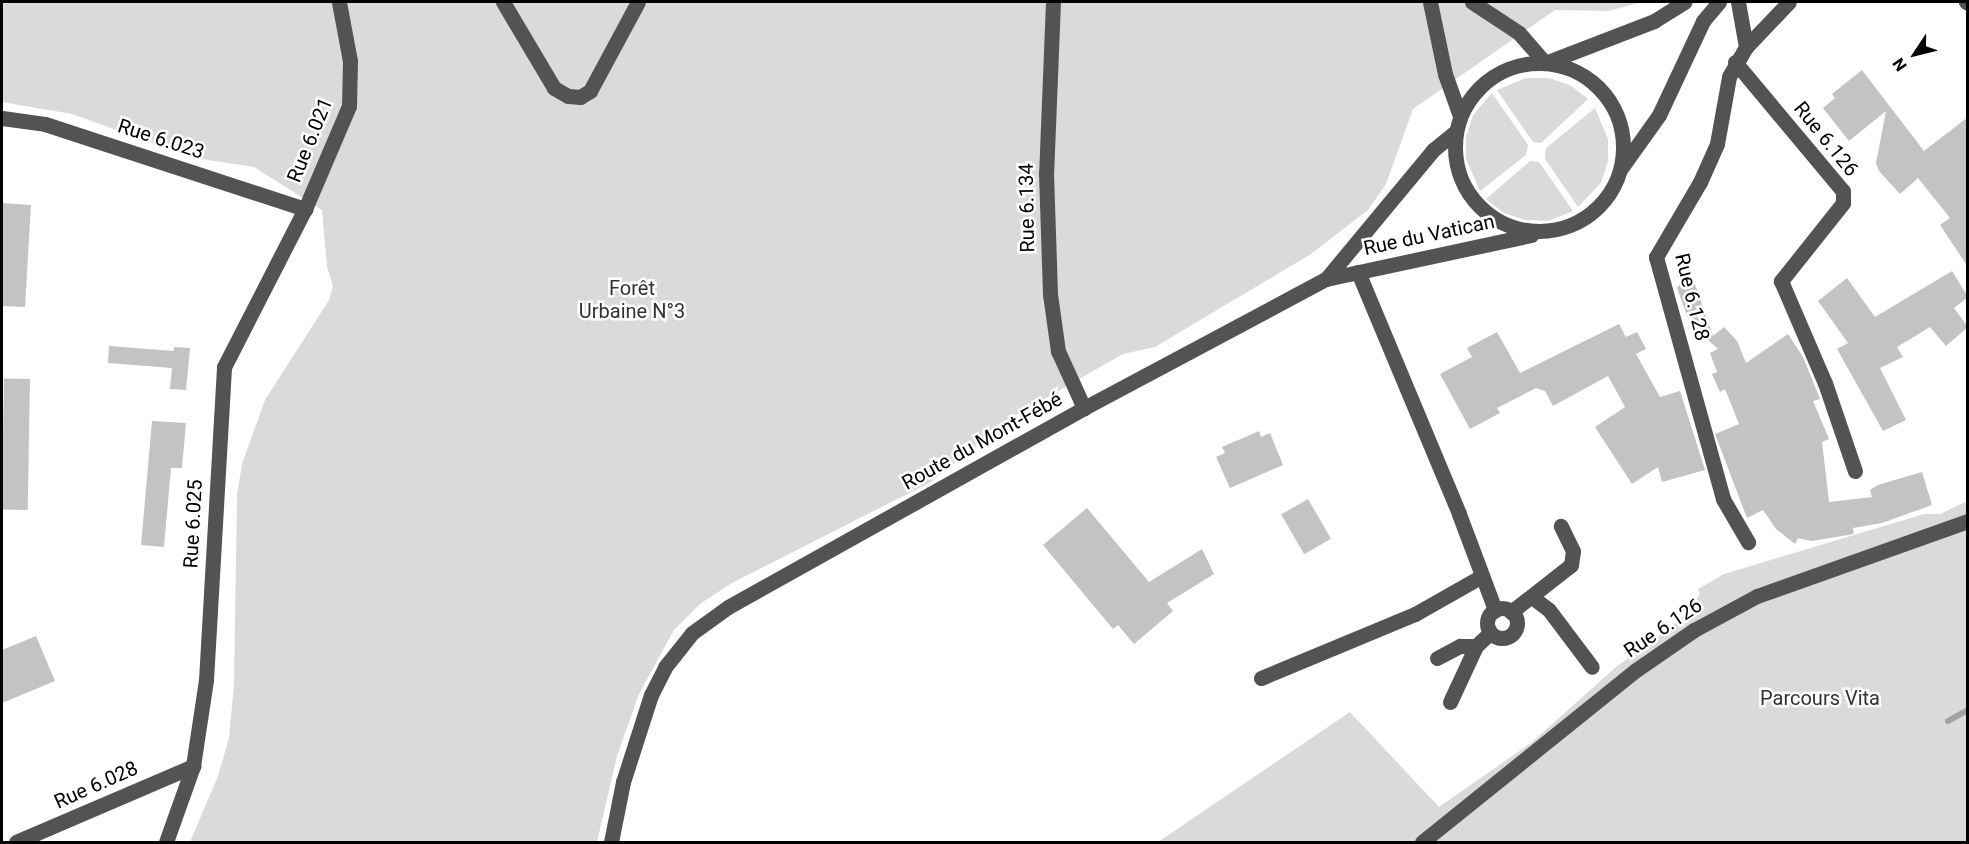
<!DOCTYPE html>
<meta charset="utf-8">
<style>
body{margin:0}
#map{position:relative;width:1969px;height:844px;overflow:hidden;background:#fff;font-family:Roboto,sans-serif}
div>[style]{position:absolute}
.green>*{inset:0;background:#dadada}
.stream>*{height:6px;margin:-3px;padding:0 3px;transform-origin:3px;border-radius:3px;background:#a1a1a1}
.building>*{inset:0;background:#c3c3c3;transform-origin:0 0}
.minor>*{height:15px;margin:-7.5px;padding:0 7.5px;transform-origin:7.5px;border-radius:7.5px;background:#535353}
.minor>.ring{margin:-7.5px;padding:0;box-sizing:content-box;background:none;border:15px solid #535353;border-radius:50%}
span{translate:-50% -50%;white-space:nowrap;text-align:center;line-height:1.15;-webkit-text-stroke:5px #fff;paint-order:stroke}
.street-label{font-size:20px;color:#000}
.park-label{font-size:20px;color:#313131}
.frame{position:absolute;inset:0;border:3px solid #000;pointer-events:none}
.north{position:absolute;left:1885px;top:24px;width:60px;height:60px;-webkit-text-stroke:4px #fff;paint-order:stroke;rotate:235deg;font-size:16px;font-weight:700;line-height:24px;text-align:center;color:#000}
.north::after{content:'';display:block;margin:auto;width:21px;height:27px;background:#000;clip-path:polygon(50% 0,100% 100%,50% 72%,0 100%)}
</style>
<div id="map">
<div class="green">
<i style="clip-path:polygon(2px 2px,1642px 2px,1609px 11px,1555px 10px,1413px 109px,1386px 184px,1368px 210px,1311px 254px,1155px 347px,1123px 354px,1009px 419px,931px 482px,732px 583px,700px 604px,674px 630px,639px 694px,617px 756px,597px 842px,190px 842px,218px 776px,229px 738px,234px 684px,237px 495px,242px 464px,265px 400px,329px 300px,333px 286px,327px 267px,322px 210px,254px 167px,195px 158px,72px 114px,2px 102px)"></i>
<i style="clip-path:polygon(1526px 78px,1549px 78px,1570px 85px,1588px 99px,1541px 143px,1533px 142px,1497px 90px)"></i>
<i style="clip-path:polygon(1492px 93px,1528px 145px,1526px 155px,1480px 191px,1466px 159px,1466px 137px,1473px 115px)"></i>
<i style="clip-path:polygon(1595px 108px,1608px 139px,1608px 161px,1601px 183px,1578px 207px,1545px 159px,1546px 148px)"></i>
<i style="clip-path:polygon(1530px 161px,1539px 162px,1573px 211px,1548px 221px,1525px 220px,1504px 213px,1486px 199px)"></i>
<i style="clip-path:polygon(1967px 501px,1967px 842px,1158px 842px,1350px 712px,1439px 807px,1531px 743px,1616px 667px,1680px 620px,1700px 594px,1698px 589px,1724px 574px,1924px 514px,1940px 514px)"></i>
</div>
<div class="stream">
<i style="left:1948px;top:721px;width:23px;rotate:-29deg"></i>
</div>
<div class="building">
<i style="clip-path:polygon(1862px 70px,1924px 151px,1968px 117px,1968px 267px,1940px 225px,1950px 218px,1918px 178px,1900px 194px,1879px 171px,1876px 163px,1886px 111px,1849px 141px,1823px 108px,1835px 98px,1832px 94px)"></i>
<i style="clip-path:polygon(2px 203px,31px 205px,25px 307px,2px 306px)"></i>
<i style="clip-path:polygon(1690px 270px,1713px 336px,1724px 327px,1737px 341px,1746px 363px,1788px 334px,1803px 357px,1820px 399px,1813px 401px,1829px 439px,1822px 442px,1829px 502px,1872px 497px,1870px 490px,1878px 485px,1922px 472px,1932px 505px,1882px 523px,1853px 528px,1854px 534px,1812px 541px,1798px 538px,1795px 544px,1776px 529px,1763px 510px,1747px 518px,1715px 434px,1739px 424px,1725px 389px,1720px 392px,1712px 374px,1717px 372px,1710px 353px,1718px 349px,1690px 324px,1677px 288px)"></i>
<i style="clip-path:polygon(1952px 271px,1968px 297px,1954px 308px,1968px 327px,1946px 346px,1930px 327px,1897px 347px,1903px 357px,1880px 368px,1906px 420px,1883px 431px,1837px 349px,1848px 343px,1818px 301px,1847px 278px,1875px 317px)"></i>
<i style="clip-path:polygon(1619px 324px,1626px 337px,1637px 332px,1646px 349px,1636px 354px,1660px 397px,1680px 391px,1705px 470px,1662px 482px,1658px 467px,1632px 484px,1595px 427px,1625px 407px,1608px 376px,1553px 406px,1545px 391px,1536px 388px,1497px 408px,1500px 413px,1470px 429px,1440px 374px,1472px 357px,1467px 348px,1497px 332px,1520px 373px)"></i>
<i style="clip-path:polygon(109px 346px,174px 351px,174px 347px,190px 348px,186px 390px,170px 389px,172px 368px,108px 363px)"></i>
<i style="left:30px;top:379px;width:131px;height:26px;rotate:91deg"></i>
<i style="clip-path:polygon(152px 421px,186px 423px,182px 468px,171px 468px,164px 547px,141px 545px)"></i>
<i style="clip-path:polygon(1259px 431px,1261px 437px,1270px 433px,1283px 465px,1230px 488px,1216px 457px,1225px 453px,1222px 447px)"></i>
<i style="left:1308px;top:499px;width:46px;height:31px;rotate:60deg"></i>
<i style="clip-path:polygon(1087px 508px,1149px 582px,1202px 549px,1214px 574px,1167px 603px,1173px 611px,1134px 644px,1118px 625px,1113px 629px,1043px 545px)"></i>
<i style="clip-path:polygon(36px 636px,55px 681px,2px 703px,2px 650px)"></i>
</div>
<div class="minor">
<i style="left:503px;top:2px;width:100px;rotate:59.3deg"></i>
<i style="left:554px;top:88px;width:16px;rotate:30deg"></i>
<i style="left:568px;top:96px;width:12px;rotate:5deg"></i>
<i style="left:580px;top:97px;width:12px;rotate:-31deg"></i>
<i style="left:590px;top:91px;width:101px;rotate:-61.7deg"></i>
<i style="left:1053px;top:2px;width:171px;rotate:92.3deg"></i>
<i style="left:1046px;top:173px;width:121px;rotate:88.1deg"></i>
<i style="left:1050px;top:294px;width:58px;rotate:82deg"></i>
<i style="left:1058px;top:351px;width:63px;rotate:65.5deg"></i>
<i style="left:1430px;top:2px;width:74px;rotate:78.2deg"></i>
<i style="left:1445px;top:74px;width:45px;rotate:70.3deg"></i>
<i style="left:1472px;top:2px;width:56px;rotate:33.4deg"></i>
<i style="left:1519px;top:33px;width:40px;rotate:49deg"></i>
<i style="left:1545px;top:63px;width:117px;rotate:-21.1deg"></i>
<i style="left:1654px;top:21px;width:36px;rotate:-32deg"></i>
<i style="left:1738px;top:2px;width:46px;rotate:79.9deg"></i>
<i style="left:1746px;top:47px;width:34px;rotate:120deg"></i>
<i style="left:1729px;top:77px;width:68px;rotate:100.2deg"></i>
<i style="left:1717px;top:144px;width:42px;rotate:114.1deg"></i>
<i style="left:1700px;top:182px;width:87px;rotate:120.4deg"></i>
<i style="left:1656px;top:257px;width:251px;rotate:74.5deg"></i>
<i style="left:1723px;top:499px;width:50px;rotate:59.8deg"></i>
<i style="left:1966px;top:2px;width:2px;rotate:27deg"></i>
<i style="left:1746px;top:47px;width:62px;rotate:-46.3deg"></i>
<i style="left:1735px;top:62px;width:168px;rotate:50.1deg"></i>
<i style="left:1843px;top:191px;width:12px;rotate:90deg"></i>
<i style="left:1843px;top:203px;width:100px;rotate:128.5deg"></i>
<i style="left:1781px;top:281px;width:111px;rotate:66.7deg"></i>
<i style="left:1825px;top:383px;width:93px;rotate:71.2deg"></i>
<i class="ring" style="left:1455px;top:63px;width:153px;height:153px"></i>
<i style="left:2px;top:118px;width:43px;rotate:7.9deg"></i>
<i style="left:45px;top:124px;width:274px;rotate:18.1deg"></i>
<i style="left:1622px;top:167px;width:64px;rotate:-54.6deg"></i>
<i style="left:1659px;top:115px;width:104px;rotate:-64.9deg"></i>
<i style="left:1703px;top:21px;width:25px;rotate:-50deg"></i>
<i style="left:1358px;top:272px;width:262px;rotate:67.3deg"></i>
<i style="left:1459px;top:514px;width:103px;rotate:69.4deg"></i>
<i style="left:1326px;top:279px;width:210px;rotate:-12.1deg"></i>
<i style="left:1532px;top:597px;width:21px;rotate:37deg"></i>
<i style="left:1549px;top:610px;width:71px;rotate:53deg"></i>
<i class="ring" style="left:1487px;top:608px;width:15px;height:15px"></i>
<i style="left:1511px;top:612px;width:76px;rotate:-38.1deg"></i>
<i style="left:1571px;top:565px;width:14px;rotate:-82deg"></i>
<i style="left:1573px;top:551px;width:28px;rotate:-116deg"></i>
<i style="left:1437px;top:658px;width:26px;rotate:-28deg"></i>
<i style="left:1460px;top:646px;width:16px"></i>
<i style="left:1261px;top:678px;width:167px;rotate:-22.6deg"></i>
<i style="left:1415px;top:614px;width:75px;rotate:-29.6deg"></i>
<i style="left:1450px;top:702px;width:62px;rotate:-65.1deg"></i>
<i style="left:1476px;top:646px;width:19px;rotate:-43deg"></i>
<i style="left:16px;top:842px;width:193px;rotate:-23.2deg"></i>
<i style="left:166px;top:842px;width:81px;rotate:-70.4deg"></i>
<i style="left:193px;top:766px;width:87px;rotate:-81.4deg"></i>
<i style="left:206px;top:680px;width:314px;rotate:-86.7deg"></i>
<i style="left:224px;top:367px;width:178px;rotate:-62.9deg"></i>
<i style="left:305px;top:209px;width:112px;rotate:-66.9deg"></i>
<i style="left:349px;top:106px;width:45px;rotate:-88.7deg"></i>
<i style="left:350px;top:61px;width:60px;rotate:-100.6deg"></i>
<i style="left:611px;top:842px;width:61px;rotate:-78.7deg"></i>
<i style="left:623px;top:782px;width:91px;rotate:-72.2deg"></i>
<i style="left:651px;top:695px;width:31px;rotate:-63deg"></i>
<i style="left:665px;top:667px;width:43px;rotate:-51.5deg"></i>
<i style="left:692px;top:633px;width:44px;rotate:-35.8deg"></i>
<i style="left:728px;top:607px;width:408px;rotate:-29.2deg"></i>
<i style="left:1084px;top:408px;width:274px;rotate:-28.1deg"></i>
<i style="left:1326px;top:279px;width:168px;rotate:-50.3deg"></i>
<i style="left:1433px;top:150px;width:28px;rotate:-39deg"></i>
<i style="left:1422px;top:842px;width:275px;rotate:-38.8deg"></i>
<i style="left:1636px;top:670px;width:70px;rotate:-34.6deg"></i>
<i style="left:1694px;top:630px;width:72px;rotate:-28.4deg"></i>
<i style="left:1757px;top:596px;width:224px;rotate:-19.6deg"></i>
</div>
<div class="street-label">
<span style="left:161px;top:139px;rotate:18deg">Rue 6.023</span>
<span style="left:1826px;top:139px;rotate:51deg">Rue 6.126</span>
<span style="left:310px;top:140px;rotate:-68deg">Rue 6.021</span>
<span style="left:1027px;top:208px;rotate:-91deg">Rue 6.134</span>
<span style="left:1429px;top:235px;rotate:-12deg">Rue du Vatican</span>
<span style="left:1692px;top:297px;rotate:76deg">Rue 6.128</span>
<span style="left:982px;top:441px;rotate:-29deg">Route du Mont-Fébé</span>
<span style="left:193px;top:524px;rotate:-87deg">Rue 6.025</span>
<span style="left:1663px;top:628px;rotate:-34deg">Rue 6.126</span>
<span style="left:96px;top:785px;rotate:-24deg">Rue 6.028</span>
</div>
<div class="park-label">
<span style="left:632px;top:300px">Forêt<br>Urbaine N°3</span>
<span style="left:1820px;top:698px">Parcours Vita</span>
</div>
<div class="frame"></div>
<div class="north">N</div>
</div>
